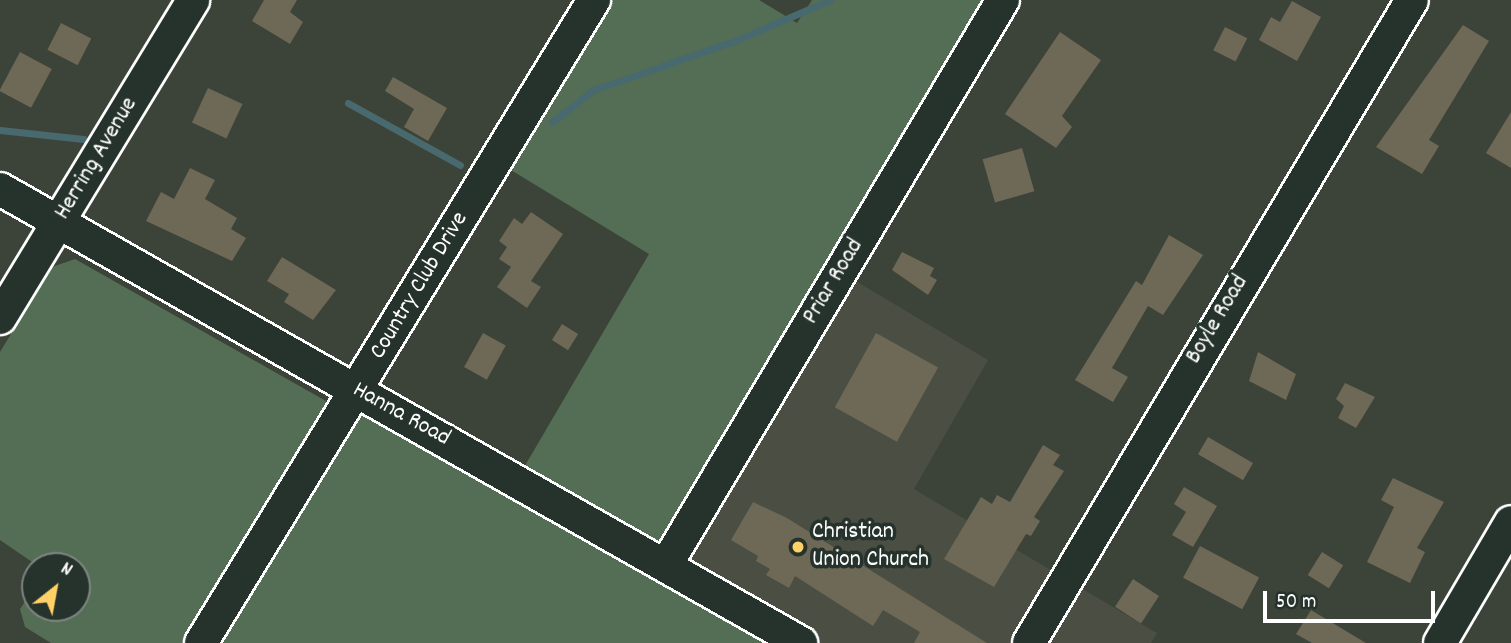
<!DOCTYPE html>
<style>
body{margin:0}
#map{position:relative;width:1511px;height:643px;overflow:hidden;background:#3c4339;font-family:Dekko,sans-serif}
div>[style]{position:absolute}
.built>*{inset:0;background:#4b4e42}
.green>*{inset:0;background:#546e55}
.stream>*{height:7px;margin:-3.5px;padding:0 3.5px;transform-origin:3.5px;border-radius:3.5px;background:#48696e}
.building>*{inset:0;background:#6e6856;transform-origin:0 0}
.roads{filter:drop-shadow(2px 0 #fff) drop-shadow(-2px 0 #fff) drop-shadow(0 2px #fff) drop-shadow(0 -2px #fff)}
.minor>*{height:32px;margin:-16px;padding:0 16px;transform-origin:16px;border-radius:16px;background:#26332d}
.dots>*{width:19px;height:19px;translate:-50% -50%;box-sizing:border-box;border:4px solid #26332d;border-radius:50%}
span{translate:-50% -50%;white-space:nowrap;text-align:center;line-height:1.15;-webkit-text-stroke:7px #26332d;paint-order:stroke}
.street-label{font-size:24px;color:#fff}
.poi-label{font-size:24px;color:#fff}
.left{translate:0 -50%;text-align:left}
.north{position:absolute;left:21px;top:552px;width:70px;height:70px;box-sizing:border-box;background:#26332d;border:2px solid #7d8581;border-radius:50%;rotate:31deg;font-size:19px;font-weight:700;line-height:28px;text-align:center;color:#fff}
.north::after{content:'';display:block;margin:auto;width:24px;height:32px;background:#ffd166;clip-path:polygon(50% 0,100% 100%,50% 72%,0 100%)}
.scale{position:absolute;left:1263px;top:591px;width:172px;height:32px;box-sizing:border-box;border:4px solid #fff;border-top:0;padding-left:9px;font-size:21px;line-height:24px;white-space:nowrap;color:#fff;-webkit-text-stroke:5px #26332d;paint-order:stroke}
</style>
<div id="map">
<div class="built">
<i style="clip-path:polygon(834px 268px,988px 360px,914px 489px,1157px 633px,1151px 643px,775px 643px,662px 549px)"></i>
</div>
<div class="green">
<i style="clip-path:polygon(608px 0,759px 0,797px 23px,812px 0,998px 0,662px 549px,523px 469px,649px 254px,506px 167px)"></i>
<i style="clip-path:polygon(75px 259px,333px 405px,188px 643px,51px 643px,25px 627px,20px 609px,35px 587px,35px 608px,77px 608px,77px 566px,38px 566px,0 540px,0 352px,52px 267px)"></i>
<i style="clip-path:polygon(358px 413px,392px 428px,775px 643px,220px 643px)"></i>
</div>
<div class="stream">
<i style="left:348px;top:103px;width:128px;rotate:29deg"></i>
<i style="left:552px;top:122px;width:52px;rotate:-38deg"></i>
<i style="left:593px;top:90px;width:147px;rotate:-19.1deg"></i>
<i style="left:732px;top:42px;width:107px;rotate:-23.2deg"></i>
<i style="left:0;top:130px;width:84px;rotate:6.1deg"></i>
</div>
<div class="building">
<i style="clip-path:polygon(264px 0,297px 0,290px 12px,303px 22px,290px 44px,252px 21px)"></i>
<i style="clip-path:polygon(1292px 1px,1321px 17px,1297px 61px,1259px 40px,1271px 17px,1280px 22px)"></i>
<i style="left:61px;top:23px;width:34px;height:30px;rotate:27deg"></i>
<i style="clip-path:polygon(1463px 25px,1489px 41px,1429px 140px,1439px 146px,1422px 174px,1376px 147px)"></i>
<i style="left:1225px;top:27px;width:25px;height:26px;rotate:27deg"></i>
<i style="clip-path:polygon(1060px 32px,1101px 60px,1062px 116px,1072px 127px,1056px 148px,1005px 114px)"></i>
<i style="left:20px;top:52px;width:36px;height:44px;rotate:28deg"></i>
<i style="clip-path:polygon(393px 77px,447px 108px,428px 141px,404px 127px,414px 109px,385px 91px)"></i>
<i style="left:208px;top:88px;width:38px;height:38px;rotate:25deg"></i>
<i style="clip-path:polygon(1511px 112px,1511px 168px,1486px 153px)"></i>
<i style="left:1022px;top:148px;width:45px;height:41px;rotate:74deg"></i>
<i style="clip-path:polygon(190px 168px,215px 180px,205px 199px,237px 218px,231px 229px,246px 238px,232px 261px,146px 221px,161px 192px,174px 199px)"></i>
<i style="clip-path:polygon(531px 212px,563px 234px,531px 281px,541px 287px,527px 308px,497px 287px,511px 267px,499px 259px,507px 247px,499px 241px,514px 218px,522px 224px)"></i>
<i style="clip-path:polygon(1169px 235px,1203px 255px,1163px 315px,1148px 306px,1112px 368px,1128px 377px,1113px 402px,1075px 380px,1136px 281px,1142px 285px)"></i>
<i style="clip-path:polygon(902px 252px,934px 268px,930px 276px,937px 280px,928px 295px,892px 270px)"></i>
<i style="clip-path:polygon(282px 257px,336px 290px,313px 320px,284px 302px,289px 294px,267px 281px)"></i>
<i style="left:562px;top:324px;width:19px;height:19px;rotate:32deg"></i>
<i style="left:483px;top:333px;width:26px;height:39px;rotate:29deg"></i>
<i style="left:876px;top:333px;width:71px;height:85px;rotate:29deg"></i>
<i style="clip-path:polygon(1258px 352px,1296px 374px,1286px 400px,1249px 381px)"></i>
<i style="clip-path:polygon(1345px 383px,1375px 397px,1356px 428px,1338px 418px,1344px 406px,1336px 399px)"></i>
<i style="left:1208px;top:437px;width:52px;height:20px;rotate:30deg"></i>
<i style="clip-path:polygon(1043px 445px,1060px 455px,1053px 465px,1064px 471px,1034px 517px,1040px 521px,1031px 536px,1026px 534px,994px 587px,944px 559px,981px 497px,992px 504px,997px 495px,1010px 502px)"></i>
<i style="clip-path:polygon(1393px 478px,1444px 502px,1417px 548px,1425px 552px,1410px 583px,1367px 562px,1394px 507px,1381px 500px)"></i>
<i style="clip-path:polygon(1184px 487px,1217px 506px,1193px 547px,1172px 535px,1186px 512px,1174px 504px)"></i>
<i style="clip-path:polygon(753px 502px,787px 518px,987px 643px,914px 643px,920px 632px,883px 610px,873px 626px,795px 576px,789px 588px,766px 575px,770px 569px,756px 561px,758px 556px,731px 540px)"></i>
<i style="left:1200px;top:546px;width:67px;height:36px;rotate:28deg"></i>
<i style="left:1322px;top:552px;width:25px;height:27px;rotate:32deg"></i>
<i style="left:1133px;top:579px;width:31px;height:33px;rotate:33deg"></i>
<i style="clip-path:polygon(1311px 610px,1366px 643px,1312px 643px,1296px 634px)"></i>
</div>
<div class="roads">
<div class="minor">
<i style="left:0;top:189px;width:921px;rotate:29.54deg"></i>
<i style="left:0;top:318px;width:372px;rotate:-58.7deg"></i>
<i style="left:666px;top:565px;width:658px;rotate:-59.19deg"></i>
<i style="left:201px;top:643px;width:754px;rotate:-58.57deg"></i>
<i style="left:1029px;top:643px;width:748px;rotate:-59.22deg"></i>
<i style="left:1440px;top:643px;width:140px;rotate:-59.6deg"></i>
</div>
</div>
<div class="dots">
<i style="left:798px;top:547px;background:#ffd166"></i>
</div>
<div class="street-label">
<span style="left:97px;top:159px;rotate:-59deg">Herring Avenue</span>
<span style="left:834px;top:282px;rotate:-59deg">Priar Road</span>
<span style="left:420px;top:286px;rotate:-59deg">Country Club Drive</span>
<span style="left:1218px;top:320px;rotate:-59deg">Boyle Road</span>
<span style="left:401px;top:415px;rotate:29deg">Hanna Road</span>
</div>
<div class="poi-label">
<span class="left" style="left:812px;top:547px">Christian<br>Union Church</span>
</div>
<div class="north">N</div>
<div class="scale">50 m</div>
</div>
